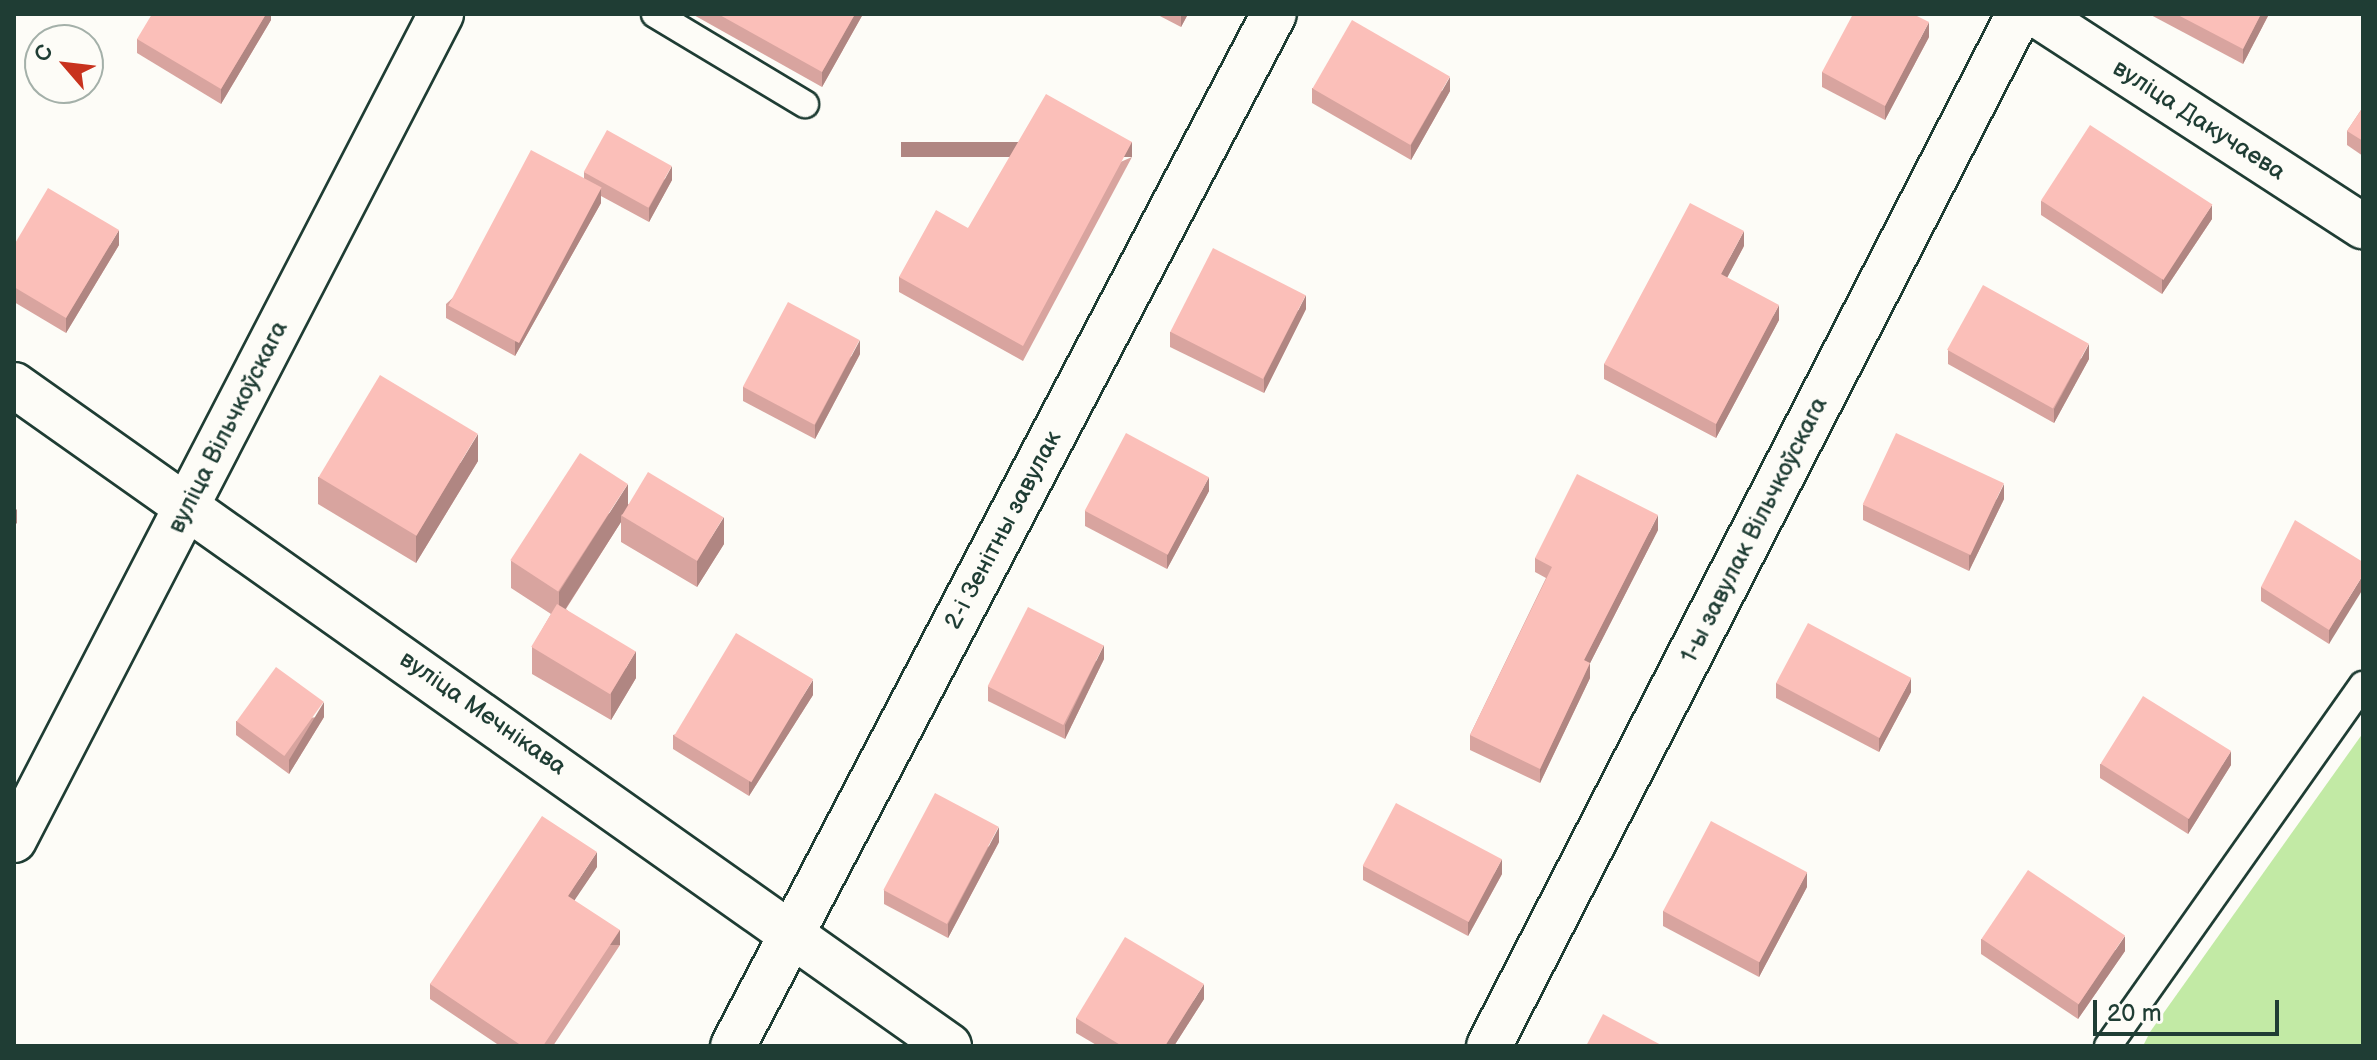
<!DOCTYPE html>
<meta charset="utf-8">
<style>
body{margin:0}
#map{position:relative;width:2377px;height:1060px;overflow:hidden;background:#fdfcf7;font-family:"Balsamiq Sans",sans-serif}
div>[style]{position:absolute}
.green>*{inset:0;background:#c2eaa5}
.roads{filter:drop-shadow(2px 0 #1f3d34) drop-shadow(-2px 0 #1f3d34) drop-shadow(0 2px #1f3d34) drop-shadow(0 -2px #1f3d34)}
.lane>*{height:26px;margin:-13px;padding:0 13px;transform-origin:13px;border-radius:13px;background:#fdfcf7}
.street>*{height:44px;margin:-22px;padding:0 22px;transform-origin:22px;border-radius:22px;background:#fdfcf7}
.secondary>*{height:44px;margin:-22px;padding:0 22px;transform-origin:22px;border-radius:22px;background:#fdfcf7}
.wall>*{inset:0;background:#d8a49f}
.shaded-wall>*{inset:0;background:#b08682;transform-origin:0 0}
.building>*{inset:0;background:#fbbfb9;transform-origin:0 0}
span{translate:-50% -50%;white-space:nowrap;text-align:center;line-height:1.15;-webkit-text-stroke:6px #fdfcf7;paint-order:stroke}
.street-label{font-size:24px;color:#1f3d34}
.frame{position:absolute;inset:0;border:16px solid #1f3d34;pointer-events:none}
.north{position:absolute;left:24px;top:24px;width:80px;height:80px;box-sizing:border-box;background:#fdfcf7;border:2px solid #a4b0a9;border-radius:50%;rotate:298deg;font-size:22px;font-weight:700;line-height:32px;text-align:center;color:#1f3d34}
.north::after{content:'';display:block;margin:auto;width:28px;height:36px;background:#c8321e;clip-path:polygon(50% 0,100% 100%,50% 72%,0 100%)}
.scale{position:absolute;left:2093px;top:1000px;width:186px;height:36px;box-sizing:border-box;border:4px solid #1f3d34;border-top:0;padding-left:10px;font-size:24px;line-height:28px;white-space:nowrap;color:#1f3d34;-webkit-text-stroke:6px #fdfcf7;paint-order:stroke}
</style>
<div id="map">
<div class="green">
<i style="clip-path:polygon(2363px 733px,2363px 1046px,2143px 1046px,2150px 1032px)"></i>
</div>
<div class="roads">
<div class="lane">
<i style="left:655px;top:14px;width:175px;rotate:31deg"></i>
<i style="left:2108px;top:1046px;width:442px;rotate:-54.8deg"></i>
</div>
<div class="street">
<i style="left:2036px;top:14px;width:390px;rotate:33deg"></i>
<i style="left:14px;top:385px;width:1145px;rotate:35.26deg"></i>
<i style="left:733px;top:1046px;width:1165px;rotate:-62.34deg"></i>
<i style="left:1489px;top:1046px;width:1160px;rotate:-62.82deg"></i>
</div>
<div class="secondary">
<i style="left:14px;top:840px;width:930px;rotate:-62.66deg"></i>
</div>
</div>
<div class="wall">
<i style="clip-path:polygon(271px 14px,271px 20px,221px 104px,137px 53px,137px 39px)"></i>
<i style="clip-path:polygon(692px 14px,863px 14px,822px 87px)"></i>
<i style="clip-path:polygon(1156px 14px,1188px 14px,1181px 27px)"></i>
<i style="clip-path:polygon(2149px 14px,2269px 14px,2243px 64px)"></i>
<i style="clip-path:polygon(1929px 37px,1885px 120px,1822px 87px,1822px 72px)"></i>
<i style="clip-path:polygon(1312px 88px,1450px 91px,1411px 160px,1312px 103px)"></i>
<i style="clip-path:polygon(2363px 107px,2363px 156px,2347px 145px,2347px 131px)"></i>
<i style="clip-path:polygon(1132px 157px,1023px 361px,899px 292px,899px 277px,968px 228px)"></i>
<i style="clip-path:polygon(584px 172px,672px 180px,649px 222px,601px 196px,601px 203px,515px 356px,446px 318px,446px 304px,584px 179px)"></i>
<i style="clip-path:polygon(2041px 201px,2212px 219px,2162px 294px,2041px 215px)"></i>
<i style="clip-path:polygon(14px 245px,119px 245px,66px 333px,14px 302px)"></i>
<i style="clip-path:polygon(1744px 246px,1727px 278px,1779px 320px,1716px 438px,1604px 379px,1604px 364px)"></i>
<i style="clip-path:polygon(1306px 309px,1264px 393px,1170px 347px,1170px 332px)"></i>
<i style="clip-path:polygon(1948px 350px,2089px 359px,2054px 423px,1948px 364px)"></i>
<i style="clip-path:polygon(860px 354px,815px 439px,743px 401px,743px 387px)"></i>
<i style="clip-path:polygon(478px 461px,416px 563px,318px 504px,318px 477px)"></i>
<i style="clip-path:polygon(1209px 491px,1167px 569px,1085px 526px,1085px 511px)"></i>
<i style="clip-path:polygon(2004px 499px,1969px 571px,1863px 520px,1863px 505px)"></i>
<i style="clip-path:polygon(628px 504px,724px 544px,697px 587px,621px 542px,621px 522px,566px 609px,636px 678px,611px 720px,532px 674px,532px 647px,551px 614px,511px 588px,511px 561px)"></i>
<i style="clip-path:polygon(1658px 530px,1590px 663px,1590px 678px,1540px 783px,1470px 750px,1470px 735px,1546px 578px,1535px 572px,1535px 558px)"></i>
<i style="clip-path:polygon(2363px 562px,2329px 644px,2261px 601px,2261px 587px)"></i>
<i style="clip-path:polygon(1104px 659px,1065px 739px,988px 701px,988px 686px)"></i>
<i style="clip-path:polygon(1776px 683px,1911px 692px,1879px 752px,1776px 698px)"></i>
<i style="clip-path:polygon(813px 695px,749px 796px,673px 749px,673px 735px)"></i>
<i style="clip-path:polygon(324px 717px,289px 774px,236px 735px,236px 721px)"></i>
<i style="clip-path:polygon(2100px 764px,2231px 765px,2188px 834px,2100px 778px)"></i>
<i style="clip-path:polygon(999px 842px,948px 938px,884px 904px,884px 890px)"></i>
<i style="clip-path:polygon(1363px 866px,1502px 874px,1468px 936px,1363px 880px)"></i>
<i style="clip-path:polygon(597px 867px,574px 900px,620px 945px,553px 1046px,500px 1046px,430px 999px,430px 984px)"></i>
<i style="clip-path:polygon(1807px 887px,1759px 977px,1663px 926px,1663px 911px)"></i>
<i style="clip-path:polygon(1981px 939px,2125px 951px,2078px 1019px,1981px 954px)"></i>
<i style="clip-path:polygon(1204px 999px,1174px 1046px,1098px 1046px,1076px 1033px,1076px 1018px)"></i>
</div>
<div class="shaded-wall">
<i style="clip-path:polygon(266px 14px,271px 14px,271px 20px,221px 104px,221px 89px)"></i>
<i style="clip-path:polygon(855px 14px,863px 14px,822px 87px,822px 72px)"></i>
<i style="clip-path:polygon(1181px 14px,1188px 14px,1181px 27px)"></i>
<i style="clip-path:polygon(2261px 14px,2269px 14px,2243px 64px,2243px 49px)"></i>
<i style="clip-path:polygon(1929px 22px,1929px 37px,1885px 120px,1885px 106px)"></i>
<i style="clip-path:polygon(1450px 77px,1450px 91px,1411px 160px,1411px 145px)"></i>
<i style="left:1132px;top:142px;width:15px;height:231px;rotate:90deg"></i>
<i style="clip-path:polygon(672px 166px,672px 180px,649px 222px,649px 208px)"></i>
<i style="clip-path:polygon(601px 188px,601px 203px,515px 356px,515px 342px)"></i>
<i style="clip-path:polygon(2212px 205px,2212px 219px,2162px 294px,2162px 279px)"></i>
<i style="clip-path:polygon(119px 230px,119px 245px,66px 333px,66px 318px)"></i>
<i style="clip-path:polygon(1744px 231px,1744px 246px,1721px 289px,1721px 274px)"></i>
<i style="clip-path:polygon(1306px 295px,1306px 309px,1264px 393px,1264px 378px)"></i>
<i style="clip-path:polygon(1779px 305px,1779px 320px,1716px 438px,1716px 424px)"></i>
<i style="clip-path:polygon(860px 340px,860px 354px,815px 439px,815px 425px)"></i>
<i style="clip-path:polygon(2089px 344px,2089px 359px,2054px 423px,2054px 409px)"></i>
<i style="clip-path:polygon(478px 434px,478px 461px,416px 563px,416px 536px)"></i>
<i style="clip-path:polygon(1209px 477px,1209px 491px,1167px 569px,1167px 555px)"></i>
<i style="clip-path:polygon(628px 484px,628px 511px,621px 515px,621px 522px,559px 619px,559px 592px)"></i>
<i style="clip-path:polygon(2004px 484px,2004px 499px,1969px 571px,1969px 556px)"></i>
<i style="clip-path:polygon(17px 509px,17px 523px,14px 526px,14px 512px)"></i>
<i style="clip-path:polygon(1658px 515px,1658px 530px,1584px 675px,1584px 660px)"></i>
<i style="clip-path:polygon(724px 517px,724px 544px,697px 587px,697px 560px)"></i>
<i style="clip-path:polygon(2363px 575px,2363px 589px,2329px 644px,2329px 630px)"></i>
<i style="clip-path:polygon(1104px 645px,1104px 659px,1065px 739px,1065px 725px)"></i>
<i style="clip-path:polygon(636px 651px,636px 678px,611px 720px,611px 693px)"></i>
<i style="clip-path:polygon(1590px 663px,1590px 678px,1540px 783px,1540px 769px)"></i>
<i style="clip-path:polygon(1911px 678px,1911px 692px,1879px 752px,1879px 738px)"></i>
<i style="clip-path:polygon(813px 680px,813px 695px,749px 796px,749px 782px)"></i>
<i style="clip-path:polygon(324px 702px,324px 717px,289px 774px,289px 760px)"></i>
<i style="clip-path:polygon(2231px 751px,2231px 765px,2188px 834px,2188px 819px)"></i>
<i style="clip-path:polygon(999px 827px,999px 842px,948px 938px,948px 924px)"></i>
<i style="clip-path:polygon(597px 852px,597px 867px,568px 910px,568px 896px)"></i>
<i style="clip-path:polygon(1502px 859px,1502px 874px,1468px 936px,1468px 922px)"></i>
<i style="clip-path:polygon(1807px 872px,1807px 887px,1759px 977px,1759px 962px)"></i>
<i style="left:620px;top:930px;width:15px;height:139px;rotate:90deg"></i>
<i style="clip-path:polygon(2125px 936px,2125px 951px,2078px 1019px,2078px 1005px)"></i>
<i style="clip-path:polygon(1204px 984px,1204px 999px,1174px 1046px,1165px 1046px)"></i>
</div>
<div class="building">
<i style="clip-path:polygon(152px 14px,266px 14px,221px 89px,137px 39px)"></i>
<i style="clip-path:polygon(718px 14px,855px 14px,822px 72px)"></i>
<i style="clip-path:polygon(1853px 14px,1913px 14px,1929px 22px,1885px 106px,1822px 72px)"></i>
<i style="clip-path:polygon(2176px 14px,2261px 14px,2243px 49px)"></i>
<i style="left:1352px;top:20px;width:113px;height:79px;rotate:30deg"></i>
<i style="clip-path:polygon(1046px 94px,1132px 142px,1023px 346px,899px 277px,936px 210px,968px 228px)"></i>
<i style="clip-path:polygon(2363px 107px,2363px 141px,2347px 131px)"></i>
<i style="left:2090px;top:125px;width:146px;height:90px;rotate:33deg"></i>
<i style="left:607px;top:130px;width:74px;height:48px;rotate:29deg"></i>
<i style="left:531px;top:150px;width:80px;height:176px;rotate:28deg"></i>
<i style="clip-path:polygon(48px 188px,119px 230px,66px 318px,14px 287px,14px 245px)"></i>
<i style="clip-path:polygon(1690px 203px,1744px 231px,1721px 274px,1779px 305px,1716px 424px,1604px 364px)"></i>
<i style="left:1213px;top:248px;width:104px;height:94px;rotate:27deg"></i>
<i style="left:1983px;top:285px;width:121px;height:74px;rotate:29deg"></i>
<i style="left:788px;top:302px;width:81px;height:96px;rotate:28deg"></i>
<i style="left:380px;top:375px;width:114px;height:119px;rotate:31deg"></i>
<i style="left:1126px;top:433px;width:94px;height:88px;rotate:28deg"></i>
<i style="left:1896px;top:433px;width:119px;height:79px;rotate:25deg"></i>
<i style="left:580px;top:453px;width:57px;height:128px;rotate:33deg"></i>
<i style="left:648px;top:472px;width:88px;height:51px;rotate:31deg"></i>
<i style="clip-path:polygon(1577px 474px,1658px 515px,1584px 660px,1590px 663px,1540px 769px,1470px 735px,1552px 567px,1535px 558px)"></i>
<i style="clip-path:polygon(2295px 520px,2363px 562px,2363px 575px,2329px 630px,2261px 587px)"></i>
<i style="left:557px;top:604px;width:92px;height:50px;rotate:31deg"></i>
<i style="left:1028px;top:607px;width:85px;height:89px;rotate:27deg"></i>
<i style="left:1808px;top:623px;width:117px;height:68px;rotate:28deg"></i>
<i style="left:736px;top:633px;width:90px;height:120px;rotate:31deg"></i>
<i style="left:276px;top:667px;width:59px;height:67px;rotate:36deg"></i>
<i style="left:2143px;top:696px;width:104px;height:80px;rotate:32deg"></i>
<i style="left:935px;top:793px;width:72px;height:110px;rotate:28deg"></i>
<i style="left:1396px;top:803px;width:120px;height:71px;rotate:28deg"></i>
<i style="clip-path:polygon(542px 816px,597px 852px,568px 896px,620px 930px,543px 1046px,522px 1046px,430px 984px)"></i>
<i style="left:1711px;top:821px;width:109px;height:102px;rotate:28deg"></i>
<i style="left:2028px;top:870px;width:117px;height:83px;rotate:34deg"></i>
<i style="clip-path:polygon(1125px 937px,1204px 984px,1165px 1046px,1122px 1046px,1076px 1018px)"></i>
<i style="clip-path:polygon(1603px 1014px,1663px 1046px,1586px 1046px)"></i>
</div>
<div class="street-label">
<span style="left:2199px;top:120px;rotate:33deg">вуліца Дакучаева</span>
<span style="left:228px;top:427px;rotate:-63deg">вуліца Вільчкоўскага</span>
<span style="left:1003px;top:530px;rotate:-62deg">2-і Зенітны завулак</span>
<span style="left:1754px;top:530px;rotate:-63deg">1-ы завулак Вільчкоўскага</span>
<span style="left:483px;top:713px;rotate:35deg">вуліца Мечнікава</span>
</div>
<div class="frame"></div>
<div class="north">С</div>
<div class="scale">20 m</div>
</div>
